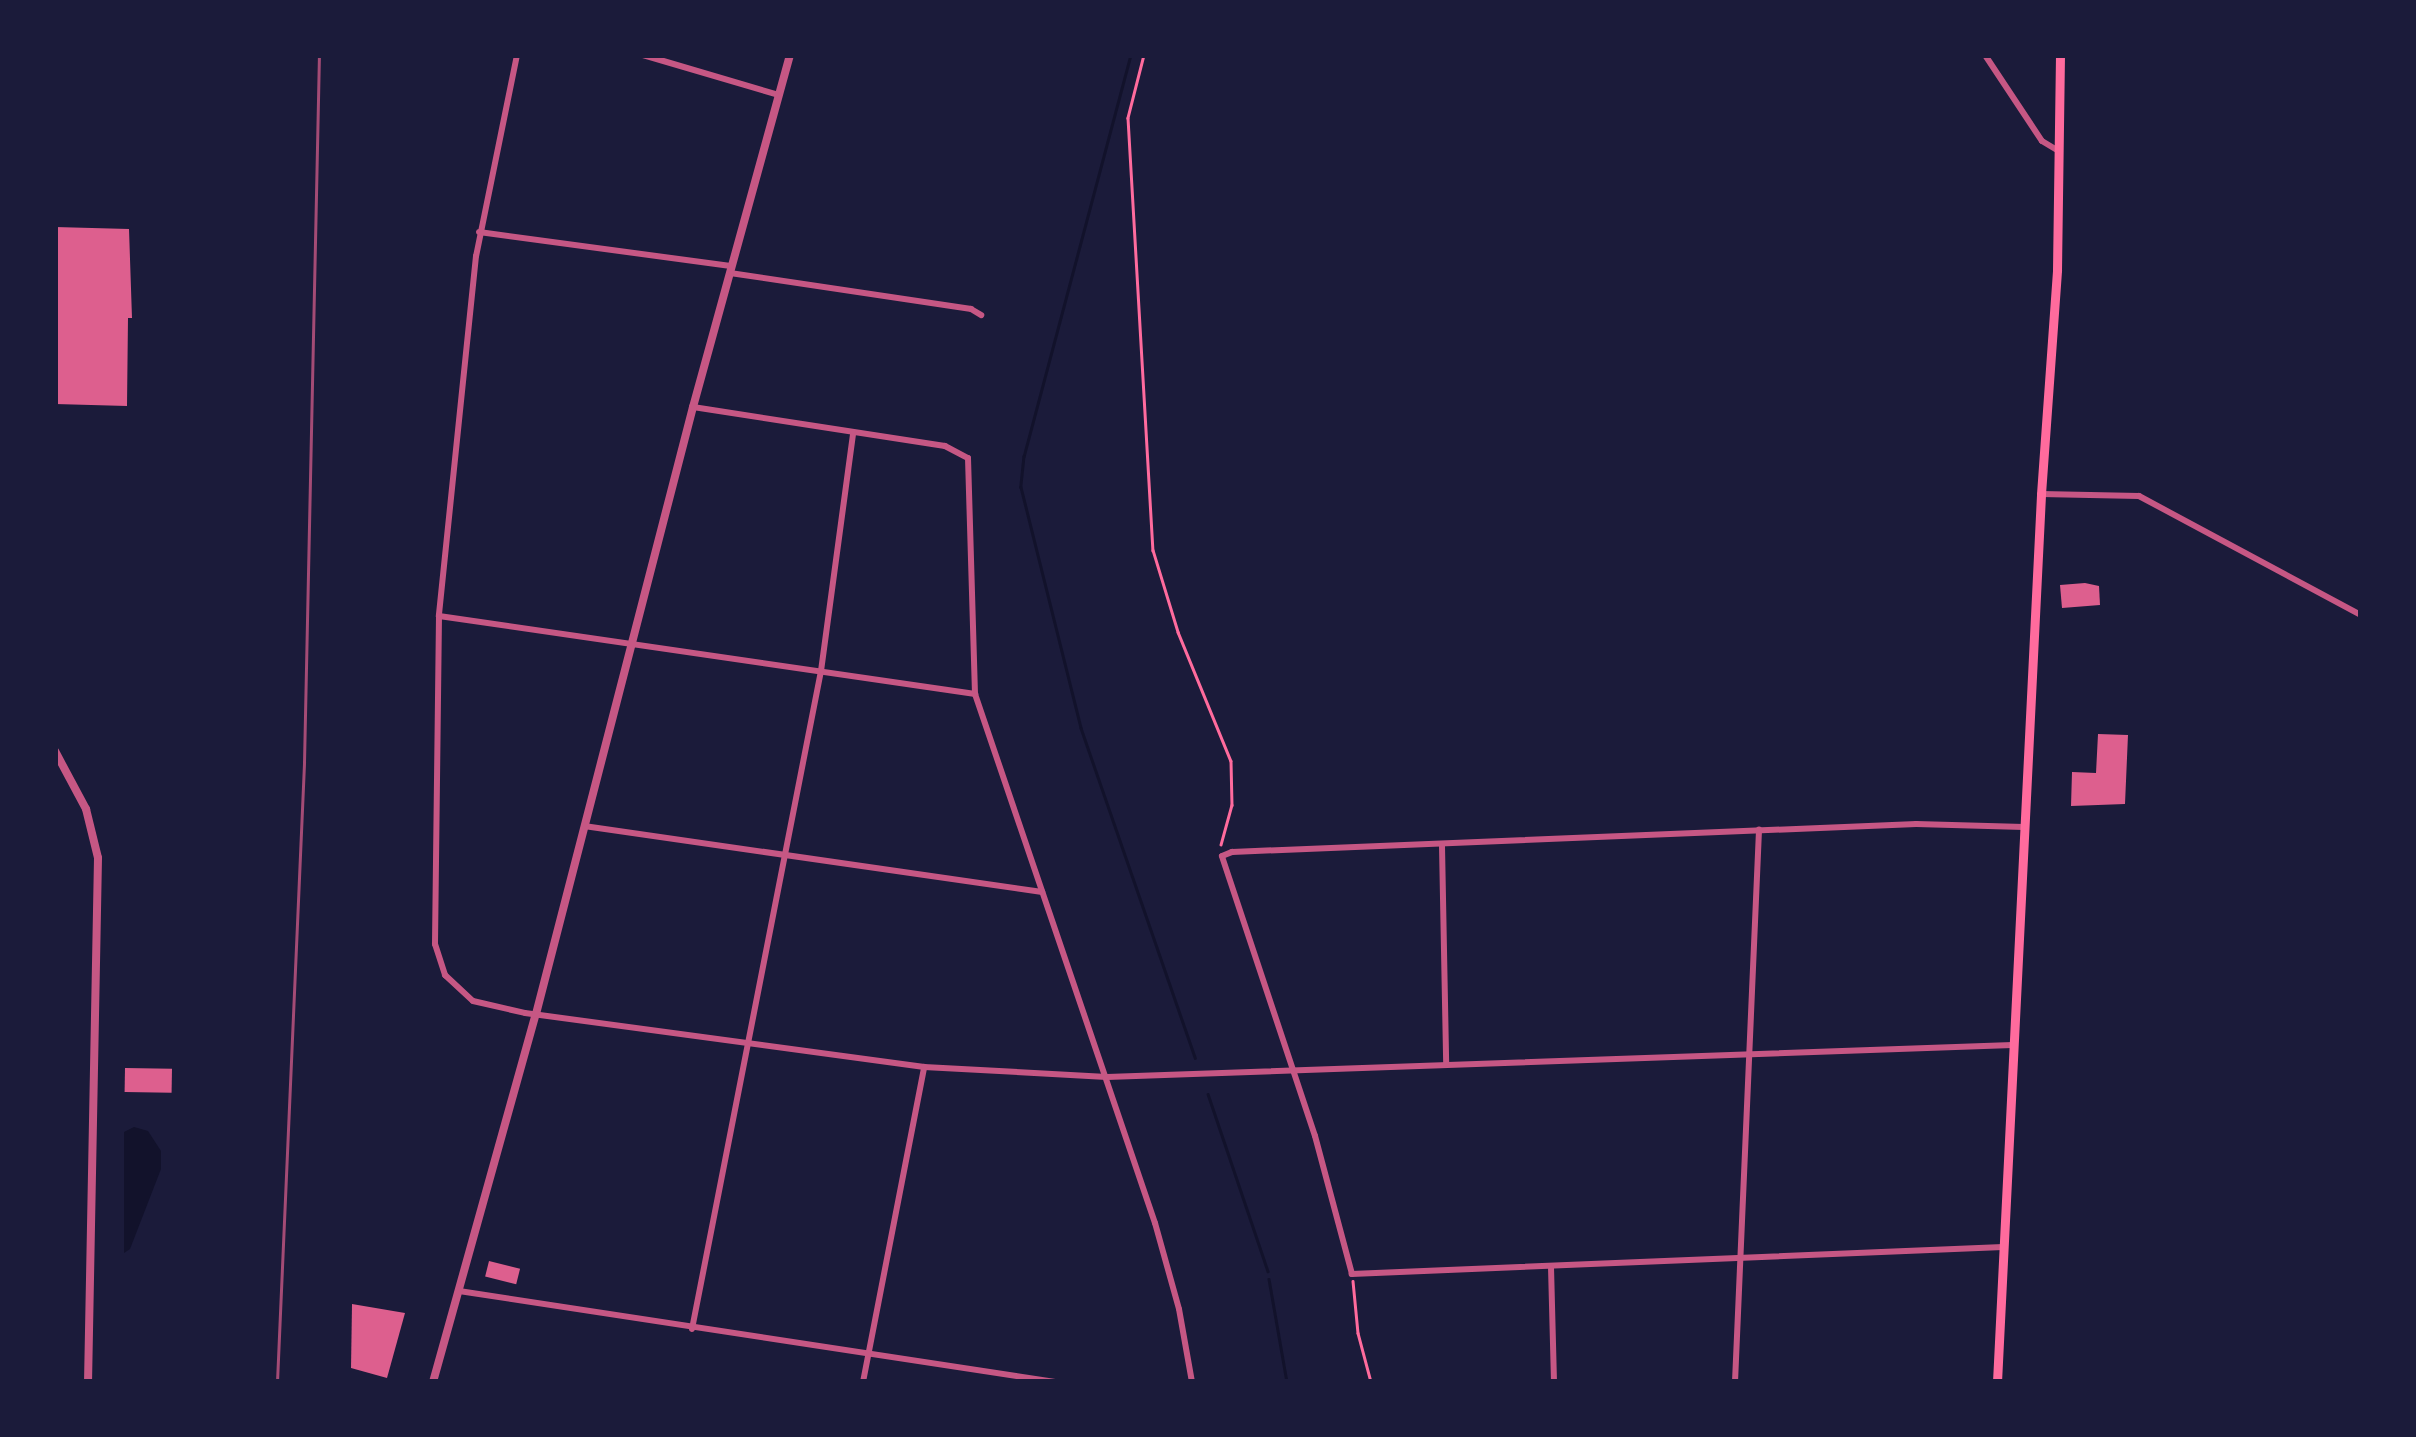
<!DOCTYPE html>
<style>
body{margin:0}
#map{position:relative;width:2416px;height:1437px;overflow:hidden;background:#1b1b3a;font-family:Barlow,sans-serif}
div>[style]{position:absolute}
.water>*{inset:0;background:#12122b}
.stream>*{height:2.5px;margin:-1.25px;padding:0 1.25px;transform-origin:1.25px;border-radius:1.25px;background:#12122b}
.building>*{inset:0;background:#dd5f8e;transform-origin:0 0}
.path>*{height:2.5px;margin:-1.25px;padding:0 1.25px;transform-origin:1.25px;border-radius:1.25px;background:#ff6b9d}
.minor>*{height:6px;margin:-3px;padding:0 3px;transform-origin:3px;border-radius:3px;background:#c65784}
.tertiary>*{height:8px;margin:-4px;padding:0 4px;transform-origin:4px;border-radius:4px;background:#c65784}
.secondary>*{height:9px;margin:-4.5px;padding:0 4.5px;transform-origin:4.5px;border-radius:4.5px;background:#ff6b9d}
.rail>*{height:2.5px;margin:-1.25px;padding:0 1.25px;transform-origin:1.25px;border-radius:1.25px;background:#a44b75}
span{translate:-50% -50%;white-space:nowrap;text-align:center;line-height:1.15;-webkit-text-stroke:9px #1b1b3a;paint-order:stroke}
.frame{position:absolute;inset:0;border:58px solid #1b1b3a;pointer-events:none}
</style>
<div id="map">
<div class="water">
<i style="clip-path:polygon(134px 1127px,148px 1131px,161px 1151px,161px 1169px,130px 1249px,124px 1253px,124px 1132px)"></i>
</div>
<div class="stream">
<i style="left:1131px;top:55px;width:415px;rotate:104.9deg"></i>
<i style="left:1024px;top:456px;width:31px;rotate:96deg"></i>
<i style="left:1021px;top:487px;width:248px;rotate:76deg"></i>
<i style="left:1081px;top:728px;width:349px;rotate:70.9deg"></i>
<i style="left:1208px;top:1094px;width:187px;rotate:71.3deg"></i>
<i style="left:1269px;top:1279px;width:105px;rotate:80.1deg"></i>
</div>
<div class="building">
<i style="clip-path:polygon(55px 227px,129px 229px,132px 318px,128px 318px,127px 406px,55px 404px)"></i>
<i style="clip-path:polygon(2085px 583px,2099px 586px,2100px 605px,2062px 608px,2060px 585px)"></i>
<i style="clip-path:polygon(2098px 734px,2128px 735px,2125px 804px,2071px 806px,2072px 772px,2096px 773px)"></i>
<i style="left:125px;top:1068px;width:47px;height:24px;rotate:1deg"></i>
<i style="left:489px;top:1261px;width:32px;height:16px;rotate:14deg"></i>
<i style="clip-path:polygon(352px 1304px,405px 1313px,387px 1378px,351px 1368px)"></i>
</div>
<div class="path">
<i style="left:1144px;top:55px;width:65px;rotate:104.3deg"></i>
<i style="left:1128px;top:118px;width:433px;rotate:86.7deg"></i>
<i style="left:1153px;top:550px;width:86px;rotate:73deg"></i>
<i style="left:1178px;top:632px;width:139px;rotate:67.7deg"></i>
<i style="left:1231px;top:761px;width:44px;rotate:88.7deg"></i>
<i style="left:1232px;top:805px;width:41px;rotate:105.4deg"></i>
<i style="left:1353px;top:1281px;width:52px;rotate:84.5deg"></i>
<i style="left:1358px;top:1333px;width:51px;rotate:75.1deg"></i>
</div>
<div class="minor">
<i style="left:517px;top:55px;width:205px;rotate:101.5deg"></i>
<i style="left:476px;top:256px;width:362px;rotate:95.9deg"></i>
<i style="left:439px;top:616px;width:328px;rotate:90.7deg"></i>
<i style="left:435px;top:944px;width:33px;rotate:72deg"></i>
<i style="left:445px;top:975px;width:38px;rotate:43deg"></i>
<i style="left:473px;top:1001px;width:53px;rotate:13deg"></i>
<i style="left:525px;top:1013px;width:403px;rotate:7.7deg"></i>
<i style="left:924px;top:1067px;width:183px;rotate:3.1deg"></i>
<i style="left:1107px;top:1077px;width:906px;rotate:-2.03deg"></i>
<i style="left:643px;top:55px;width:142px;rotate:16.4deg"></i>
<i style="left:1985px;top:55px;width:103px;rotate:56.5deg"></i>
<i style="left:2042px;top:141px;width:17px;rotate:31deg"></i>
<i style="left:479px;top:232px;width:254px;rotate:7.7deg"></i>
<i style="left:730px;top:273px;width:244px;rotate:8.5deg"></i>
<i style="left:971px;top:309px;width:12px;rotate:31deg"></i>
<i style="left:693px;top:407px;width:255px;rotate:8.8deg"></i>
<i style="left:945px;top:446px;width:26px;rotate:28deg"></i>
<i style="left:968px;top:458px;width:236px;rotate:88.3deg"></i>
<i style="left:975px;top:694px;width:559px;rotate:71.21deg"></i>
<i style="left:1155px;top:1223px;width:89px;rotate:74.4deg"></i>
<i style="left:1179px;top:1309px;width:74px;rotate:79.9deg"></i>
<i style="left:2041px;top:494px;width:98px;rotate:1.2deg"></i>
<i style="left:2139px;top:496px;width:252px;rotate:28.2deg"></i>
<i style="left:439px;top:616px;width:542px;rotate:8.28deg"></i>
<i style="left:584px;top:826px;width:463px;rotate:8.2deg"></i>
<i style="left:1442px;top:846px;width:218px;rotate:88.9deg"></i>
<i style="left:2003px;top:1247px;width:652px;rotate:177.63deg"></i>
<i style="left:1352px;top:1274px;width:143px;rotate:-105deg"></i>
<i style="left:1315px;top:1136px;width:295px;rotate:-108.4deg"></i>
<i style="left:1222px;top:856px;width:11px;rotate:-22deg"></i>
<i style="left:1232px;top:852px;width:685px;rotate:-2.34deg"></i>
<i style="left:1916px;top:824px;width:108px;rotate:1.6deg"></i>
<i style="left:1551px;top:1267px;width:115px;rotate:88.5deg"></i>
<i style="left:459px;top:1291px;width:603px;rotate:8.68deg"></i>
<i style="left:692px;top:1329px;width:671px;rotate:-78.91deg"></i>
<i style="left:821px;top:671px;width:240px;rotate:-82.3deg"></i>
<i style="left:863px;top:1382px;width:321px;rotate:-79deg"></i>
<i style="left:1735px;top:1382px;width:553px;rotate:-87.51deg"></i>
</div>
<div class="tertiary">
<i style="left:55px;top:751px;width:66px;rotate:61.9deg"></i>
<i style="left:86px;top:809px;width:50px;rotate:76.2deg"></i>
<i style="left:98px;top:858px;width:524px;rotate:91.09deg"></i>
<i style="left:433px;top:1382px;width:382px;rotate:-74.4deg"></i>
<i style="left:536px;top:1014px;width:627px;rotate:-75.5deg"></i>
<i style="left:693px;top:407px;width:365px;rotate:-74.6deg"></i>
</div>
<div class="secondary">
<i style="left:1997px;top:1382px;width:889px;rotate:-87.16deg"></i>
<i style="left:2041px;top:494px;width:225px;rotate:-85.9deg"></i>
<i style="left:2057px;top:270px;width:215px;rotate:-89.2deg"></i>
</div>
<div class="rail">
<i style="left:277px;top:1382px;width:620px;rotate:-87.5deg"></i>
<i style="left:304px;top:763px;width:708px;rotate:-88.79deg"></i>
</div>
<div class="frame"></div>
</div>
